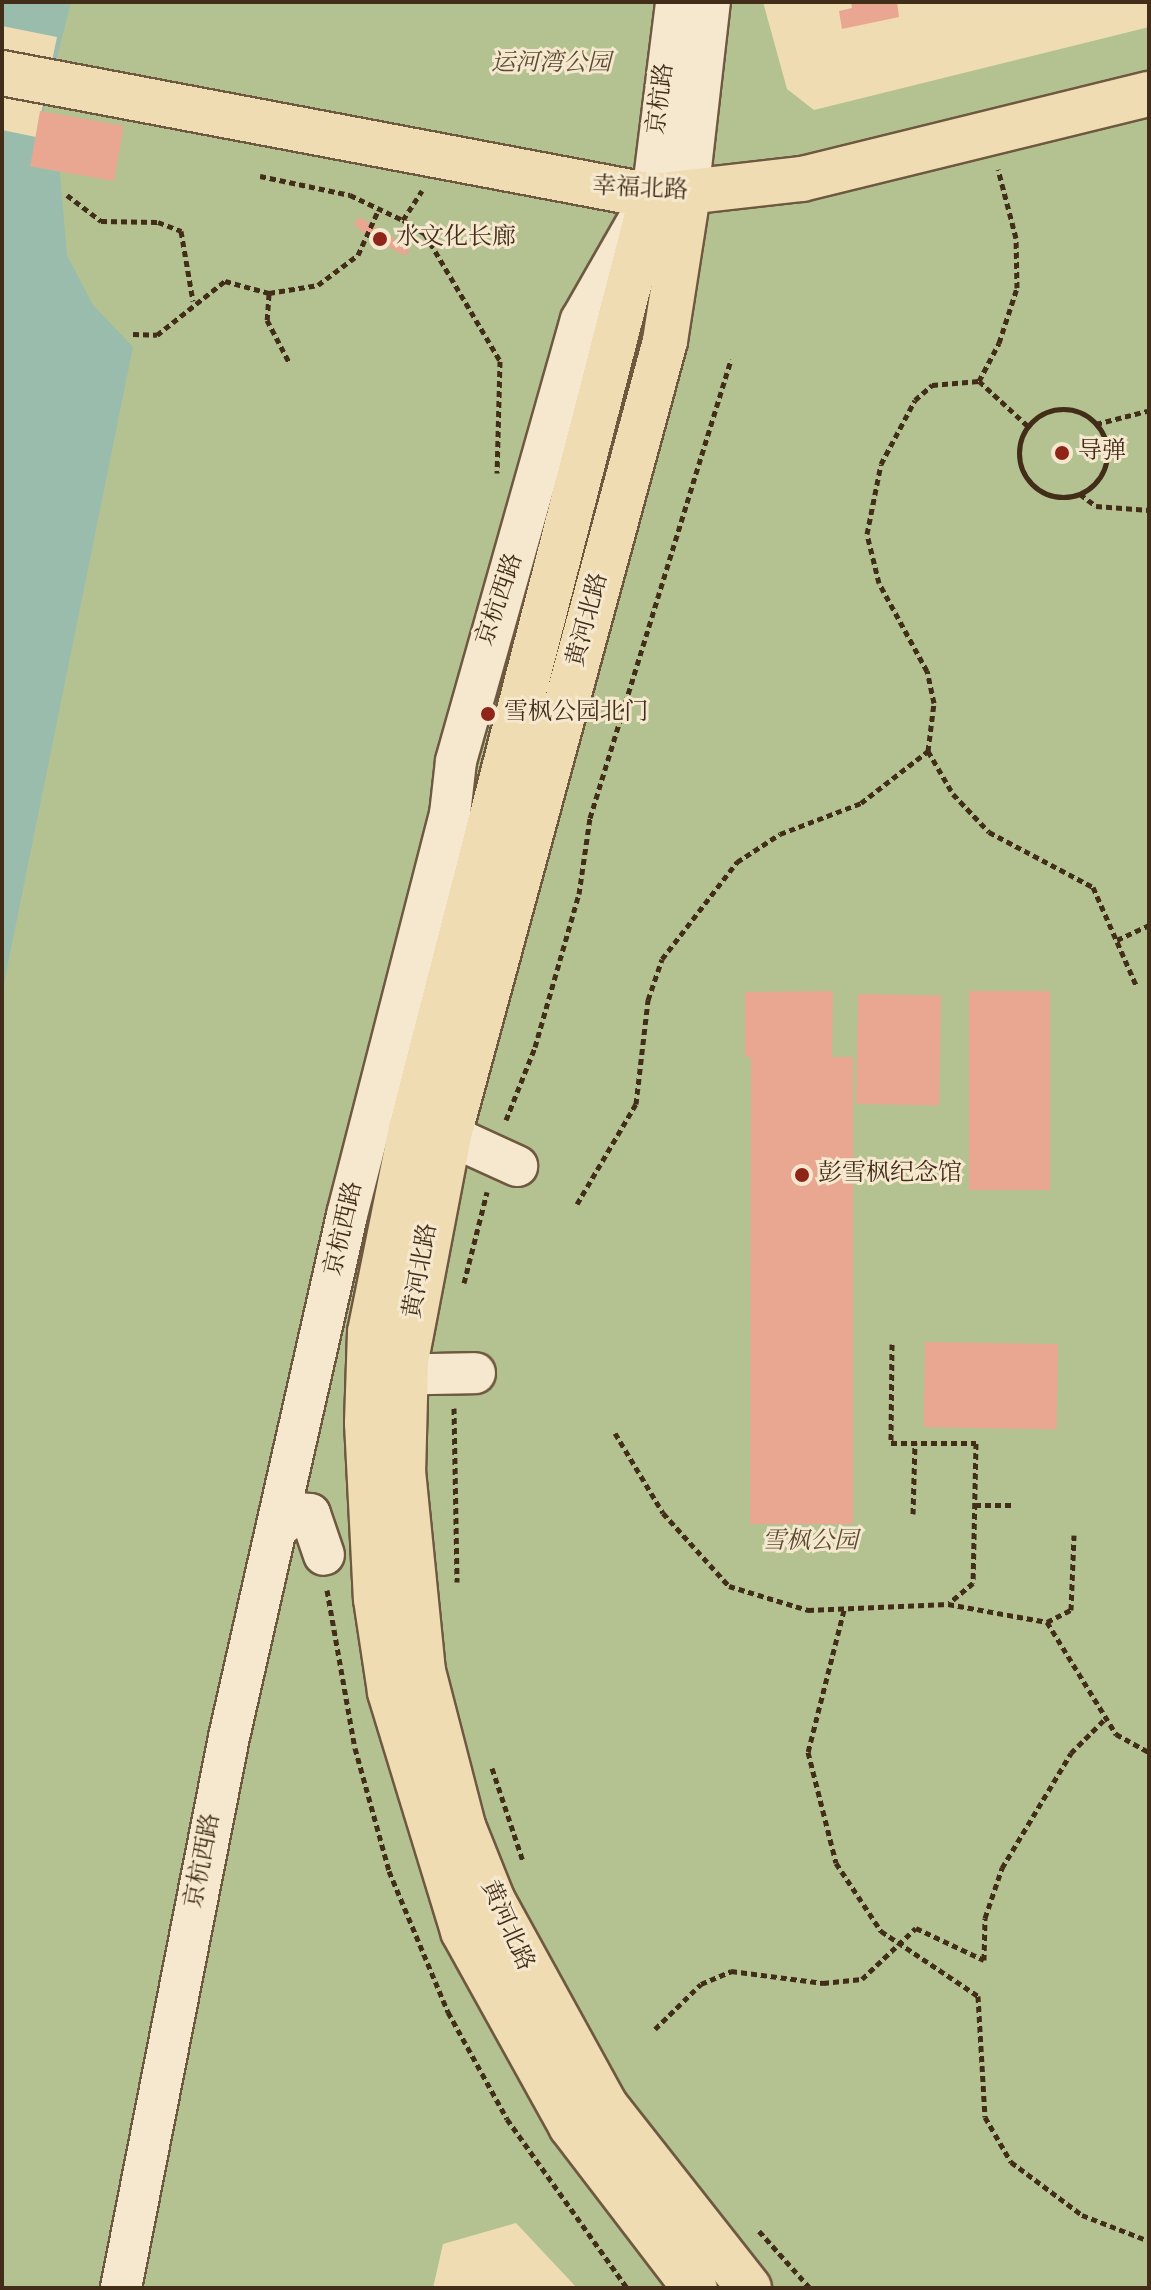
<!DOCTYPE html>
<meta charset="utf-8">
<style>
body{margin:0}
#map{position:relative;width:1151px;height:2290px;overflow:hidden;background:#f0dcb3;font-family:Vollkorn,"Noto Serif SC",serif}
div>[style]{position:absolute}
.green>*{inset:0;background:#b4c291}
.water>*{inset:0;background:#9abcac}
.pier>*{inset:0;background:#f0dcb3}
.building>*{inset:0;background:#e9a690;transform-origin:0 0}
.path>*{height:5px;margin-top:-2.5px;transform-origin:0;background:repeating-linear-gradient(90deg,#422d19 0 6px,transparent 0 10px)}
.path>.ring{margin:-2.5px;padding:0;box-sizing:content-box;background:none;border:5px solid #422d19;border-radius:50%}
.roads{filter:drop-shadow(2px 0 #6e5940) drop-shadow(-2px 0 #6e5940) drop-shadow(0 2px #6e5940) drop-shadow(0 -2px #6e5940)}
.minor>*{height:40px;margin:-20px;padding:0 20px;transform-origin:20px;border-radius:20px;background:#f5e8ce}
.major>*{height:44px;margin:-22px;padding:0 22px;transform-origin:22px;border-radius:22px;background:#f0dcb3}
.dots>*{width:22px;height:22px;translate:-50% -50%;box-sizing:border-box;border:4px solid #f5e8ce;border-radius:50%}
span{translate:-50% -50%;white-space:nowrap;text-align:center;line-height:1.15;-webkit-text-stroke:6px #f5e8ce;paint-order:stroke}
.park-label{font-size:24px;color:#594b31;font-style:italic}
.street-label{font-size:24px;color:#422d19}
.poi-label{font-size:24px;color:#422d19}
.left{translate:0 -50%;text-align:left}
.frame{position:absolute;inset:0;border:4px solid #422d19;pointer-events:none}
</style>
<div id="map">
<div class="green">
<i style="clip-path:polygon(2px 2px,763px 2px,787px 89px,814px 110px,1149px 27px,1149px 2288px,577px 2288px,516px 2223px,443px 2244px,433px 2288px,2px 2288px)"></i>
</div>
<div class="water">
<i style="clip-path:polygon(2px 2px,71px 2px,30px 166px,60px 172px,67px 255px,93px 305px,133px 347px,2px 993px)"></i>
</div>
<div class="pier">
<i style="clip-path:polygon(2px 26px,57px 37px,36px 137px,2px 130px)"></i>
</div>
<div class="building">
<i style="clip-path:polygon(851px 2px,897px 2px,899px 17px,842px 29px,839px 11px,852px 8px)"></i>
<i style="left:40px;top:111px;width:85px;height:56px;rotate:10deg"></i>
<i style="clip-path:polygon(359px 217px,410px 248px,406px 256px,367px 236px,354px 224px)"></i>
<i style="clip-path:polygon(833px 991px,832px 1057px,853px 1057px,853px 1524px,750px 1524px,751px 1057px,745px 1057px,745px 992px)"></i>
<i style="left:969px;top:991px;width:81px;height:199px"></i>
<i style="left:858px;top:994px;width:83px;height:110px;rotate:1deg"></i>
<i style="left:925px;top:1342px;width:133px;height:85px;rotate:1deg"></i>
</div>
<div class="path">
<i style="left:260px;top:176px;width:92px;rotate:11.9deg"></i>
<i style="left:350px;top:195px;width:59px;rotate:25.3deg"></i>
<i style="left:403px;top:220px;width:35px;rotate:-57deg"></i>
<i style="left:67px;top:195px;width:43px;rotate:37.4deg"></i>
<i style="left:101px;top:221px;width:57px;rotate:1deg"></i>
<i style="left:158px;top:222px;width:25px;rotate:21deg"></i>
<i style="left:181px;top:231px;width:71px;rotate:80.3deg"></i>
<i style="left:403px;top:220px;width:26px;rotate:32deg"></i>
<i style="left:425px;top:234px;width:147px;rotate:59.4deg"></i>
<i style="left:500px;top:361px;width:112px;rotate:91.5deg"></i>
<i style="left:269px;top:294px;width:26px;rotate:94deg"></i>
<i style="left:267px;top:320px;width:47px;rotate:62.4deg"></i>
<i style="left:133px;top:334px;width:24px;rotate:2deg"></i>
<i style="left:157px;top:335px;width:87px;rotate:-38.5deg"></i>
<i style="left:225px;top:281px;width:46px;rotate:15.3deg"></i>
<i style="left:269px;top:293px;width:50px;rotate:-9.3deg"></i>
<i style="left:318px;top:285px;width:50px;rotate:-36.9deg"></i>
<i style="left:358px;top:255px;width:48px;rotate:-65.6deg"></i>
<i style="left:979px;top:381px;width:67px;rotate:42.6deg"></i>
<i class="ring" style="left:1019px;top:409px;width:83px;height:83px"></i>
<i style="left:1096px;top:424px;width:53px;rotate:-14.3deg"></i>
<i style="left:1080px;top:494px;width:20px;rotate:37deg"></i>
<i style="left:1096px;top:506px;width:53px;rotate:4.3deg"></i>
<i style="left:928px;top:751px;width:50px;rotate:59.8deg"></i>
<i style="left:953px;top:794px;width:52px;rotate:46.5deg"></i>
<i style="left:989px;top:832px;width:118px;rotate:27.9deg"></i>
<i style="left:1093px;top:887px;width:109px;rotate:66.3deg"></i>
<i style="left:1117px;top:940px;width:35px;rotate:-25deg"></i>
<i style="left:506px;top:1120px;width:79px;rotate:-68.3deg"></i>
<i style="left:535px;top:1047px;width:159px;rotate:-74deg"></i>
<i style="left:579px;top:894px;width:77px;rotate:-81.8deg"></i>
<i style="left:590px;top:818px;width:480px;rotate:-72.9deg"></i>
<i style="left:577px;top:1204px;width:116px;rotate:-59.5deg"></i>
<i style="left:636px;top:1104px;width:105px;rotate:-83.4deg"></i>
<i style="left:648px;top:1000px;width:43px;rotate:-71.1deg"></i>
<i style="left:662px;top:959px;width:123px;rotate:-52.3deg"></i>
<i style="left:737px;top:862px;width:51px;rotate:-33.1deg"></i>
<i style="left:780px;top:834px;width:87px;rotate:-20.9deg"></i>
<i style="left:861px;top:803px;width:85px;rotate:-37.8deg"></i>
<i style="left:928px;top:751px;width:48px;rotate:-82.9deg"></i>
<i style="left:934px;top:703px;width:33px;rotate:-102deg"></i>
<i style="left:927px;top:671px;width:100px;rotate:-118.6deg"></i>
<i style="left:879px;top:583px;width:50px;rotate:-103.8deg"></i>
<i style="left:867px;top:534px;width:71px;rotate:-78.7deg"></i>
<i style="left:881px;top:464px;width:72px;rotate:-62deg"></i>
<i style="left:915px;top:400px;width:23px;rotate:-41deg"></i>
<i style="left:932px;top:385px;width:47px;rotate:-4.9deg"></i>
<i style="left:979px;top:381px;width:43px;rotate:-62.2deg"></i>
<i style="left:999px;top:343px;width:58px;rotate:-71.9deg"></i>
<i style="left:1017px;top:288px;width:50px;rotate:-91.1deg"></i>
<i style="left:1016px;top:238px;width:71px;rotate:-104.6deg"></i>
<i style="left:464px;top:1283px;width:94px;rotate:-75.8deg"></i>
<i style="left:892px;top:1344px;width:99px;rotate:90.6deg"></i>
<i style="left:891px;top:1443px;width:85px"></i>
<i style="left:976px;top:1443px;width:140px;rotate:91.2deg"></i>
<i style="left:973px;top:1583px;width:31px;rotate:140deg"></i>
<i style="left:454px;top:1408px;width:174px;rotate:89deg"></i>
<i style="left:615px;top:1433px;width:93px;rotate:59deg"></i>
<i style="left:663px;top:1513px;width:98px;rotate:47.9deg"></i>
<i style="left:729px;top:1586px;width:83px;rotate:16.9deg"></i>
<i style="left:808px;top:1610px;width:140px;rotate:-2.5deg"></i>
<i style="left:948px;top:1604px;width:101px;rotate:10.3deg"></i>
<i style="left:1047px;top:1622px;width:27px;rotate:-27deg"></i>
<i style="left:1071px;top:1610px;width:75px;rotate:-87.7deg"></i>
<i style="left:975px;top:1505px;width:36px"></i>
<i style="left:913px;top:1514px;width:71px;rotate:-88.4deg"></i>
<i style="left:327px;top:1590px;width:160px;rotate:80deg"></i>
<i style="left:355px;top:1748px;width:128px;rotate:74.5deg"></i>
<i style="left:389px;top:1871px;width:153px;rotate:67.3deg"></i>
<i style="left:448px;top:2012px;width:122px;rotate:61.1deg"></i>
<i style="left:507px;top:2119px;width:207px;rotate:54.6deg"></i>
<i style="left:844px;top:1610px;width:146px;rotate:104.2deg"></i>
<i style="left:808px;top:1752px;width:114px;rotate:75.8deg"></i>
<i style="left:836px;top:1863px;width:82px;rotate:56.5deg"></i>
<i style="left:881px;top:1931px;width:117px;rotate:33.8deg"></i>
<i style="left:978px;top:1996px;width:121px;rotate:86.7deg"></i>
<i style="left:985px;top:2117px;width:52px;rotate:60deg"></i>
<i style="left:1011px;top:2162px;width:89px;rotate:36.7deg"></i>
<i style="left:1082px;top:2215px;width:72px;rotate:21.2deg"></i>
<i style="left:1047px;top:1622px;width:132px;rotate:58.4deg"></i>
<i style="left:1116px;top:1734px;width:38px;rotate:29deg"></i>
<i style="left:492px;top:1768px;width:98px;rotate:71.6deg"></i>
<i style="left:655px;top:2029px;width:64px;rotate:-44.4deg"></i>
<i style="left:701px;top:1984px;width:33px;rotate:-23deg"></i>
<i style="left:731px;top:1971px;width:93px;rotate:7.4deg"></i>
<i style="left:823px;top:1983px;width:39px;rotate:-6deg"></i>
<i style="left:862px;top:1979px;width:74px;rotate:-43.4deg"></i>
<i style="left:916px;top:1928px;width:75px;rotate:25.2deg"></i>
<i style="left:984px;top:1960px;width:42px;rotate:-88.6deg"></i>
<i style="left:985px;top:1918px;width:53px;rotate:-71.2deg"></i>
<i style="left:1002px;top:1868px;width:134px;rotate:-59deg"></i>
<i style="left:1071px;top:1753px;width:48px;rotate:-45deg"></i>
<i style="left:759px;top:2231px;width:76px;rotate:48.2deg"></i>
</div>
<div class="roads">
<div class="minor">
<i style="left:688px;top:194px;width:193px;rotate:-83.5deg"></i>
<i style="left:416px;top:1130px;width:33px;rotate:9deg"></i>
<i style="left:449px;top:1135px;width:75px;rotate:24.5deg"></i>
<i style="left:375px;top:1375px;width:100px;rotate:-1.1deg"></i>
<i style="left:278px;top:1528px;width:23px;rotate:-40deg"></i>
<i style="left:296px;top:1513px;width:14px;rotate:4deg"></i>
<i style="left:310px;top:1514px;width:43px;rotate:71.1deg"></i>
<i style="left:121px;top:2288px;width:561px;rotate:-78.91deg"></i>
<i style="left:229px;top:1737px;width:535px;rotate:-77.26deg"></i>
<i style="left:347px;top:1215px;width:414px;rotate:-75.6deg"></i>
<i style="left:450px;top:814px;width:53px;rotate:-83.5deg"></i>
<i style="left:456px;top:761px;width:458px;rotate:-74.2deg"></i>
<i style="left:581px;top:320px;width:143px;rotate:-60.2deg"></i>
<i style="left:652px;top:196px;width:195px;rotate:-82.9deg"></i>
</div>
<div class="major">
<i style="left:2px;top:73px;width:662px;rotate:10.72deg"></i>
<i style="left:652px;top:196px;width:151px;rotate:-6.5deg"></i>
<i style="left:802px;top:179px;width:357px;rotate:-13.8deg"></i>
<i style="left:688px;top:194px;width:149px;rotate:98.9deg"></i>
<i style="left:665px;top:341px;width:823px;rotate:105.22deg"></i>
<i style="left:449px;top:1135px;width:229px;rotate:100.8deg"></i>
<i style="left:406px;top:1360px;width:111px;rotate:91.5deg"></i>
<i style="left:403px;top:1471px;width:201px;rotate:84.3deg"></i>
<i style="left:423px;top:1671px;width:160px;rotate:75.5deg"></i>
<i style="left:463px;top:1826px;width:81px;rotate:68.2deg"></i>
<i style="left:493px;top:1901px;width:233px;rotate:61.2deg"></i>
<i style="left:605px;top:2105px;width:233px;rotate:51.8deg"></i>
<i style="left:652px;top:196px;width:964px;rotate:104.48deg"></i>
<i style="left:411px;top:1129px;width:207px;rotate:101.4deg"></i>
<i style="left:370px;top:1332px;width:91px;rotate:91.9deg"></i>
<i style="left:367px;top:1423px;width:176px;rotate:87.1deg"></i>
<i style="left:376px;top:1599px;width:94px;rotate:81.4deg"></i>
<i style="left:390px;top:1692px;width:250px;rotate:73deg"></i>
<i style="left:463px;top:1931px;width:223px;rotate:61deg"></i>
<i style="left:571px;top:2126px;width:204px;rotate:52.6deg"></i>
</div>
</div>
<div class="dots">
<i style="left:380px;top:239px;background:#8f2418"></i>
<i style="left:1062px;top:453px;background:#8f2418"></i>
<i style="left:488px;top:714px;background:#8f2418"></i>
<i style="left:802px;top:1175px;background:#8f2418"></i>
</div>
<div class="park-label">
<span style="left:551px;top:65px">运河湾公园</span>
<span style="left:810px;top:1543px">雪枫公园</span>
</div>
<div class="street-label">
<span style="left:662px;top:99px;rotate:-83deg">京杭路</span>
<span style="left:640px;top:190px;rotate:3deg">幸福北路</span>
<span style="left:501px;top:600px;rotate:-71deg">京杭西路</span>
<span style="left:589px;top:620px;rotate:-75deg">黄河北路</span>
<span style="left:345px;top:1229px;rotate:-77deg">京杭西路</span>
<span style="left:422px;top:1271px;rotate:-80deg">黄河北路</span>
<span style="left:204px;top:1861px;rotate:-79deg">京杭西路</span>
<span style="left:506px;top:1926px;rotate:66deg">黄河北路</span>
</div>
<div class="poi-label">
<span class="left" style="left:396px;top:239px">水文化长廊</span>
<span class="left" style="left:1078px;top:453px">导弹</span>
<span class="left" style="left:504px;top:714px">雪枫公园北门</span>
<span class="left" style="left:818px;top:1175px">彭雪枫纪念馆</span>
</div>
<div class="frame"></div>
</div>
